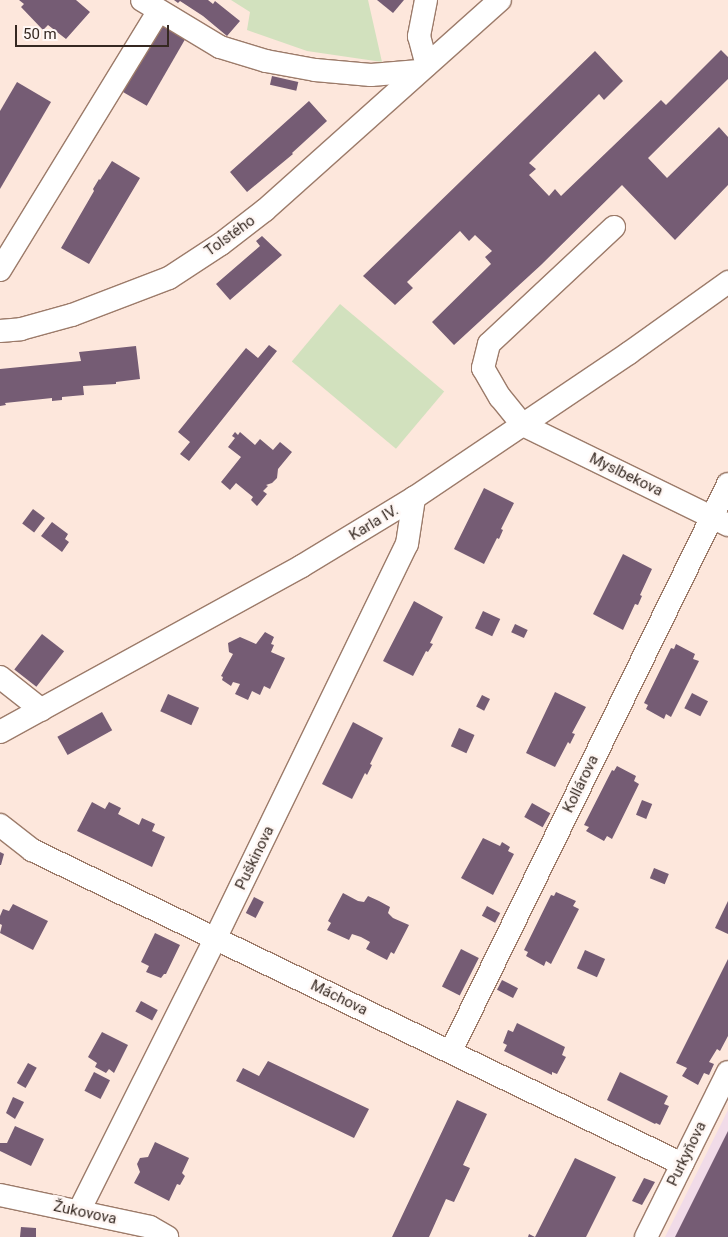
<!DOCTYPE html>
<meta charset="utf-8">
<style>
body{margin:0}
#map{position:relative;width:728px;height:1237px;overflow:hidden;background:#fde7dc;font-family:Roboto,sans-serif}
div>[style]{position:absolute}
.industrial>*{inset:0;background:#f1dbe8}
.green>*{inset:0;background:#d2e1be;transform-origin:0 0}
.building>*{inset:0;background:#755c74;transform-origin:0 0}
.roads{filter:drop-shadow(1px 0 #9c7b6a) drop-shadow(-1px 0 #9c7b6a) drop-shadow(0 1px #9c7b6a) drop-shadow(0 -1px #9c7b6a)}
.minor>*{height:22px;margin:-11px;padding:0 11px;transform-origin:11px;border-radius:11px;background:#fff}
span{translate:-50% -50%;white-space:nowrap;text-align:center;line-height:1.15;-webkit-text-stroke:5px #fff7f4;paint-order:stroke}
.street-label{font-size:15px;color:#352821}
.scale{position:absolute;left:15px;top:25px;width:154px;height:22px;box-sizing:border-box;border:2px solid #352821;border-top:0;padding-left:6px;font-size:15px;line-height:18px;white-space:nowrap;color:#352821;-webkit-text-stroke:4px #fff7f4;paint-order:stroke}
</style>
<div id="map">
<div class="industrial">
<i style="clip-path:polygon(728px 1110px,728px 1237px,665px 1237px)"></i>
</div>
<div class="green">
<i style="clip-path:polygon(231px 0,368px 0,382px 62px,307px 51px,247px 30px,250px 12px)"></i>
<i style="left:340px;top:304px;width:136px;height:75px;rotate:40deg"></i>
</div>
<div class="building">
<i style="clip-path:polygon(19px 0,76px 0,90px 12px,66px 39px,48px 25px,43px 30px,21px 7px,24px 4px)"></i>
<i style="clip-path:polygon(174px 0,208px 0,213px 4px,215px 1px,240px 21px,227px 36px,203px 16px,180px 1px,178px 3px)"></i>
<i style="clip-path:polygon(377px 0,404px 0,393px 13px)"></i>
<i style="left:161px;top:25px;width:28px;height:77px;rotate:30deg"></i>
<i style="clip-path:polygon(721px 50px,728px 57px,728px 79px,648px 158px,667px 178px,719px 127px,728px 137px,728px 185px,675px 240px,622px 185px,541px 265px,454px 345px,432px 322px,491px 264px,485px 257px,492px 251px,475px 235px,469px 241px,460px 231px,407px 282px,413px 288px,395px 305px,363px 276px,595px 51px,623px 81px,604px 100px,599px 94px,529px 163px,536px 169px,529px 175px,549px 196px,555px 189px,561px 196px,661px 100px,666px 105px)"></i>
<i style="left:272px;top:76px;width:27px;height:9px;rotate:13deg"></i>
<i style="clip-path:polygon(17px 82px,51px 102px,0 189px,0 111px)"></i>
<i style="clip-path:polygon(309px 101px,327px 121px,292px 153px,293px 154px,247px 192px,230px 172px)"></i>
<i style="clip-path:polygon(112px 161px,140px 178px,89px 264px,61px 248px,94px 191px,93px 189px,99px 179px,100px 180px)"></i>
<i style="clip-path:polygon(262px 236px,282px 255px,230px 300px,216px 284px,260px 246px,256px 241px)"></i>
<i style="clip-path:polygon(269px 345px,277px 351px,189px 461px,180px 454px,190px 442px,178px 432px,246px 348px,258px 358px)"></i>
<i style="clip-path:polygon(136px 346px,140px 379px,116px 382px,116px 384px,83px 386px,84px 395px,62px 397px,62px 400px,52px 401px,52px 398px,5px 403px,6px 405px,0 406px,0 369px,81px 361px,79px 352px)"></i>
<i style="clip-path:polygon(235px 432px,238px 435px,240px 432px,255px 445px,260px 439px,273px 450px,280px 442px,292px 452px,278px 469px,277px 478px,272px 483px,266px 485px,268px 486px,263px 491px,267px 494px,257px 506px,251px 500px,253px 497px,236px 483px,230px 490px,221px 482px,241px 457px,228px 447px,235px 438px,232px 436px)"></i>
<i style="clip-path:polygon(484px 488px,514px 503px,501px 529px,503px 530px,499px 539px,497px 538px,484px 564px,454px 549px)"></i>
<i style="left:33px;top:509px;width:15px;height:18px;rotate:37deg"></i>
<i style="clip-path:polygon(52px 522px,68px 534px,65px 539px,69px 542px,62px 552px,41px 536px)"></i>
<i style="clip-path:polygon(623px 554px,652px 569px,640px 595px,642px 596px,638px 605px,635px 604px,623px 630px,593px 614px)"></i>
<i style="clip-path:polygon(414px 601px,443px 617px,430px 643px,433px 644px,428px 652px,426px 651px,413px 676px,383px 661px)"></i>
<i style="left:483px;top:611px;width:19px;height:19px;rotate:25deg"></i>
<i style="left:515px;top:624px;width:14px;height:9px;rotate:25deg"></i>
<i style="clip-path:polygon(265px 632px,274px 637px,271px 644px,274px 645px,271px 652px,285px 658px,270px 689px,264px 686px,260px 695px,252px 691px,248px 700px,235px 694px,240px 684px,233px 682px,231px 686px,222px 680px,223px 677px,221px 676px,233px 654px,229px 652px,228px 643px,240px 637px,256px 644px)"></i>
<i style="left:42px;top:634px;width:28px;height:45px;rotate:38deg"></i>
<i style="clip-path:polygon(676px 644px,695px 654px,693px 659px,699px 661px,671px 717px,666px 714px,664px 719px,646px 709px,648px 705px,644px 703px,671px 648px,674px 649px)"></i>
<i style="clip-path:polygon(555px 692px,586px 707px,572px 733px,575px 734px,570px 744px,568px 742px,555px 767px,526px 753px)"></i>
<i style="left:692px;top:693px;width:18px;height:17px;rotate:27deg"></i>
<i style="left:168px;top:694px;width:34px;height:19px;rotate:24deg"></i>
<i style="left:482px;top:695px;width:9px;height:13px;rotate:27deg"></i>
<i style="left:102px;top:712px;width:21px;height:51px;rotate:61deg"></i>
<i style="clip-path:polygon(353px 722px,383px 738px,370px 764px,372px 765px,367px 775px,365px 773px,352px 799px,322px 784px)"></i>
<i style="left:459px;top:728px;width:17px;height:20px;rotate:24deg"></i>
<i style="clip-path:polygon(617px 766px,636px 776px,634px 781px,639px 784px,612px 839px,607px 836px,604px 841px,586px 831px,589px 827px,584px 825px,612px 770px,614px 771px)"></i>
<i style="left:642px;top:800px;width:11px;height:16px;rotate:22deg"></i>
<i style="clip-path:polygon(92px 802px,105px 809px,109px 802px,121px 808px,118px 814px,139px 825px,142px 818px,155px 824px,152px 831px,165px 837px,152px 867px,77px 831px)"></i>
<i style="left:532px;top:803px;width:21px;height:16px;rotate:29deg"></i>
<i style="clip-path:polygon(483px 838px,500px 846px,502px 842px,510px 847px,508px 851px,514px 854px,493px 895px,461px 878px)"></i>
<i style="clip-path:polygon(0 852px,4px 854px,1px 865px,0 865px)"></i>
<i style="left:654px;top:868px;width:16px;height:11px;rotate:22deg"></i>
<i style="clip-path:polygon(556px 892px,576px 901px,573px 906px,579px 909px,551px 964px,546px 961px,544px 966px,526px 956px,528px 952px,524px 950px,551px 895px,554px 896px)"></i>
<i style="clip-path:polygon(343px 893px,358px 901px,364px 902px,368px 896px,379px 901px,390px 907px,388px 913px,393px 918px,409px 925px,394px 954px,391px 952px,387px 960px,366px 949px,370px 942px,361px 937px,352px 934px,349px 940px,327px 930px,331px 923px,328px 921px)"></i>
<i style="left:254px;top:897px;width:11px;height:18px;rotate:27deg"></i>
<i style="clip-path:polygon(728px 901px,728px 934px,715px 928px)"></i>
<i style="clip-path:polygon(13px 904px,48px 921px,33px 950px,0 933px,2px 925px,0 924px,0 916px,3px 909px,9px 911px)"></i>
<i style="left:487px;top:906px;width:15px;height:11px;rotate:28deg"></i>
<i style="clip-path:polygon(155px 933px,180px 945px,166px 974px,164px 974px,161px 978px,146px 972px,149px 966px,141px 962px)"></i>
<i style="left:461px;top:949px;width:20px;height:42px;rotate:27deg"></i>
<i style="left:585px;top:950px;width:22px;height:20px;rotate:24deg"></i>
<i style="clip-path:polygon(728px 959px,728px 1036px,720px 1051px,717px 1049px,709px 1062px,714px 1064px,709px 1075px,704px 1073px,698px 1085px,682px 1076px,687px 1068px,676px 1063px)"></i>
<i style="left:502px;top:980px;width:18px;height:11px;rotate:27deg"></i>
<i style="left:141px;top:1001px;width:19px;height:12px;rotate:28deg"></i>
<i style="clip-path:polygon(517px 1023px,565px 1047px,562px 1055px,566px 1057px,557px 1074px,552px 1072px,552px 1075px,504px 1051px,507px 1045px,503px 1043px,508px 1030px,513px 1032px)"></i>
<i style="clip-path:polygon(102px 1032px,128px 1045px,114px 1073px,109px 1069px,106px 1073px,95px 1067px,97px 1063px,88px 1057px)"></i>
<i style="clip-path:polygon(268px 1061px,369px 1109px,354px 1138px,236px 1081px,243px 1068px,259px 1076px)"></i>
<i style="left:28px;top:1063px;width:10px;height:23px;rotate:29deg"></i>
<i style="left:94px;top:1072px;width:18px;height:21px;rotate:27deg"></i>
<i style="clip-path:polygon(620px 1072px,668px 1096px,664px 1104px,669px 1106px,660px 1125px,656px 1123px,655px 1124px,607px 1100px)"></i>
<i style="clip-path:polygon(13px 1097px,24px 1102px,15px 1119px,6px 1113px)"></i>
<i style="clip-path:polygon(457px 1100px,487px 1114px,463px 1165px,470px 1168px,454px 1202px,446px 1199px,429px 1237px,392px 1237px)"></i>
<i style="clip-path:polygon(15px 1126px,44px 1139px,31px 1166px,0 1151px,0 1143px,7px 1143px)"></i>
<i style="clip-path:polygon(728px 1131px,728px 1237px,675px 1237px)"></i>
<i style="clip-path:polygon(155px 1142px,189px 1158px,182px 1173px,185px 1176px,180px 1185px,177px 1184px,169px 1201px,134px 1183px,140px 1172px,137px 1164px,140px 1158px,148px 1157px)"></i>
<i style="clip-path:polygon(575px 1158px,616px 1177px,586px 1237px,528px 1237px,529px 1234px,535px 1237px)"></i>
<i style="clip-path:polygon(644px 1178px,655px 1182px,642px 1205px,632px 1201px)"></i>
<i style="clip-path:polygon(21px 1227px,36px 1228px,36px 1237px,20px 1237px)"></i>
</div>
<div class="roads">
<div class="minor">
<i style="left:142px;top:0;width:91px;rotate:31.1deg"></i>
<i style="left:220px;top:47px;width:48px;rotate:16.9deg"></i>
<i style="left:266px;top:61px;width:50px;rotate:10.4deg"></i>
<i style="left:315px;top:70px;width:56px;rotate:5.1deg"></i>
<i style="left:371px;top:75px;width:48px;rotate:-4.8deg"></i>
<i style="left:426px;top:0;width:37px;rotate:101deg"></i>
<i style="left:419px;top:36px;width:30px;rotate:75deg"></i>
<i style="left:614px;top:227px;width:171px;rotate:136.9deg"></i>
<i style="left:489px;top:344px;width:25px;rotate:104deg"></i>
<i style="left:483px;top:368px;width:34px;rotate:60deg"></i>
<i style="left:500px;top:397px;width:36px;rotate:51deg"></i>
<i style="left:523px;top:425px;width:228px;rotate:26deg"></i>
<i style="left:0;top:270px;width:304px;rotate:-58.5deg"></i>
<i style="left:0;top:331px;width:21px;rotate:-5deg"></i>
<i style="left:21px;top:329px;width:53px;rotate:-15.4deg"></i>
<i style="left:72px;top:315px;width:104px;rotate:-20.9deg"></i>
<i style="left:169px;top:278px;width:62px;rotate:-33.2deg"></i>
<i style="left:221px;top:244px;width:56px;rotate:-37.7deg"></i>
<i style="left:265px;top:210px;width:315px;rotate:-41.8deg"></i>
<i style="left:0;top:677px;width:53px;rotate:38.2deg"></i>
<i style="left:0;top:732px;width:345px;rotate:-28.8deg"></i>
<i style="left:302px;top:566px;width:131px;rotate:-31.3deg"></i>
<i style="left:414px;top:498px;width:259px;rotate:-34deg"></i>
<i style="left:629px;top:353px;width:122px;rotate:-35.6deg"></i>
<i style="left:0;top:825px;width:41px;rotate:38deg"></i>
<i style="left:32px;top:850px;width:722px;rotate:25.78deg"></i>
<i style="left:451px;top:1051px;width:631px;rotate:-63.96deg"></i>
<i style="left:0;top:1195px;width:153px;rotate:12deg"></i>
<i style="left:150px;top:1227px;width:20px;rotate:30deg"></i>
<i style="left:79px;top:1211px;width:304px;rotate:-63.4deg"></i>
<i style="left:215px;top:939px;width:439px;rotate:-64.1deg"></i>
<i style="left:407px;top:544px;width:47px;rotate:-81.3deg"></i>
<i style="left:646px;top:1237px;width:184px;rotate:-63.6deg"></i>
</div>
</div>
<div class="street-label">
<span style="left:230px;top:236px;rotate:-36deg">Tolstého</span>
<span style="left:626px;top:475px;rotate:26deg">Myslbekova</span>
<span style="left:374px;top:523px;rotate:-31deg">Karla IV.</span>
<span style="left:581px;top:784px;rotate:-64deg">Kollárova</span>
<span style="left:255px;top:858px;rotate:-64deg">Puškinova</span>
<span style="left:339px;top:998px;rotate:26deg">Máchova</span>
<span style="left:687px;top:1154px;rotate:-64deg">Purkyňova</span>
<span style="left:85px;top:1213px;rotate:12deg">Žukovova</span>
</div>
<div class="scale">50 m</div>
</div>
